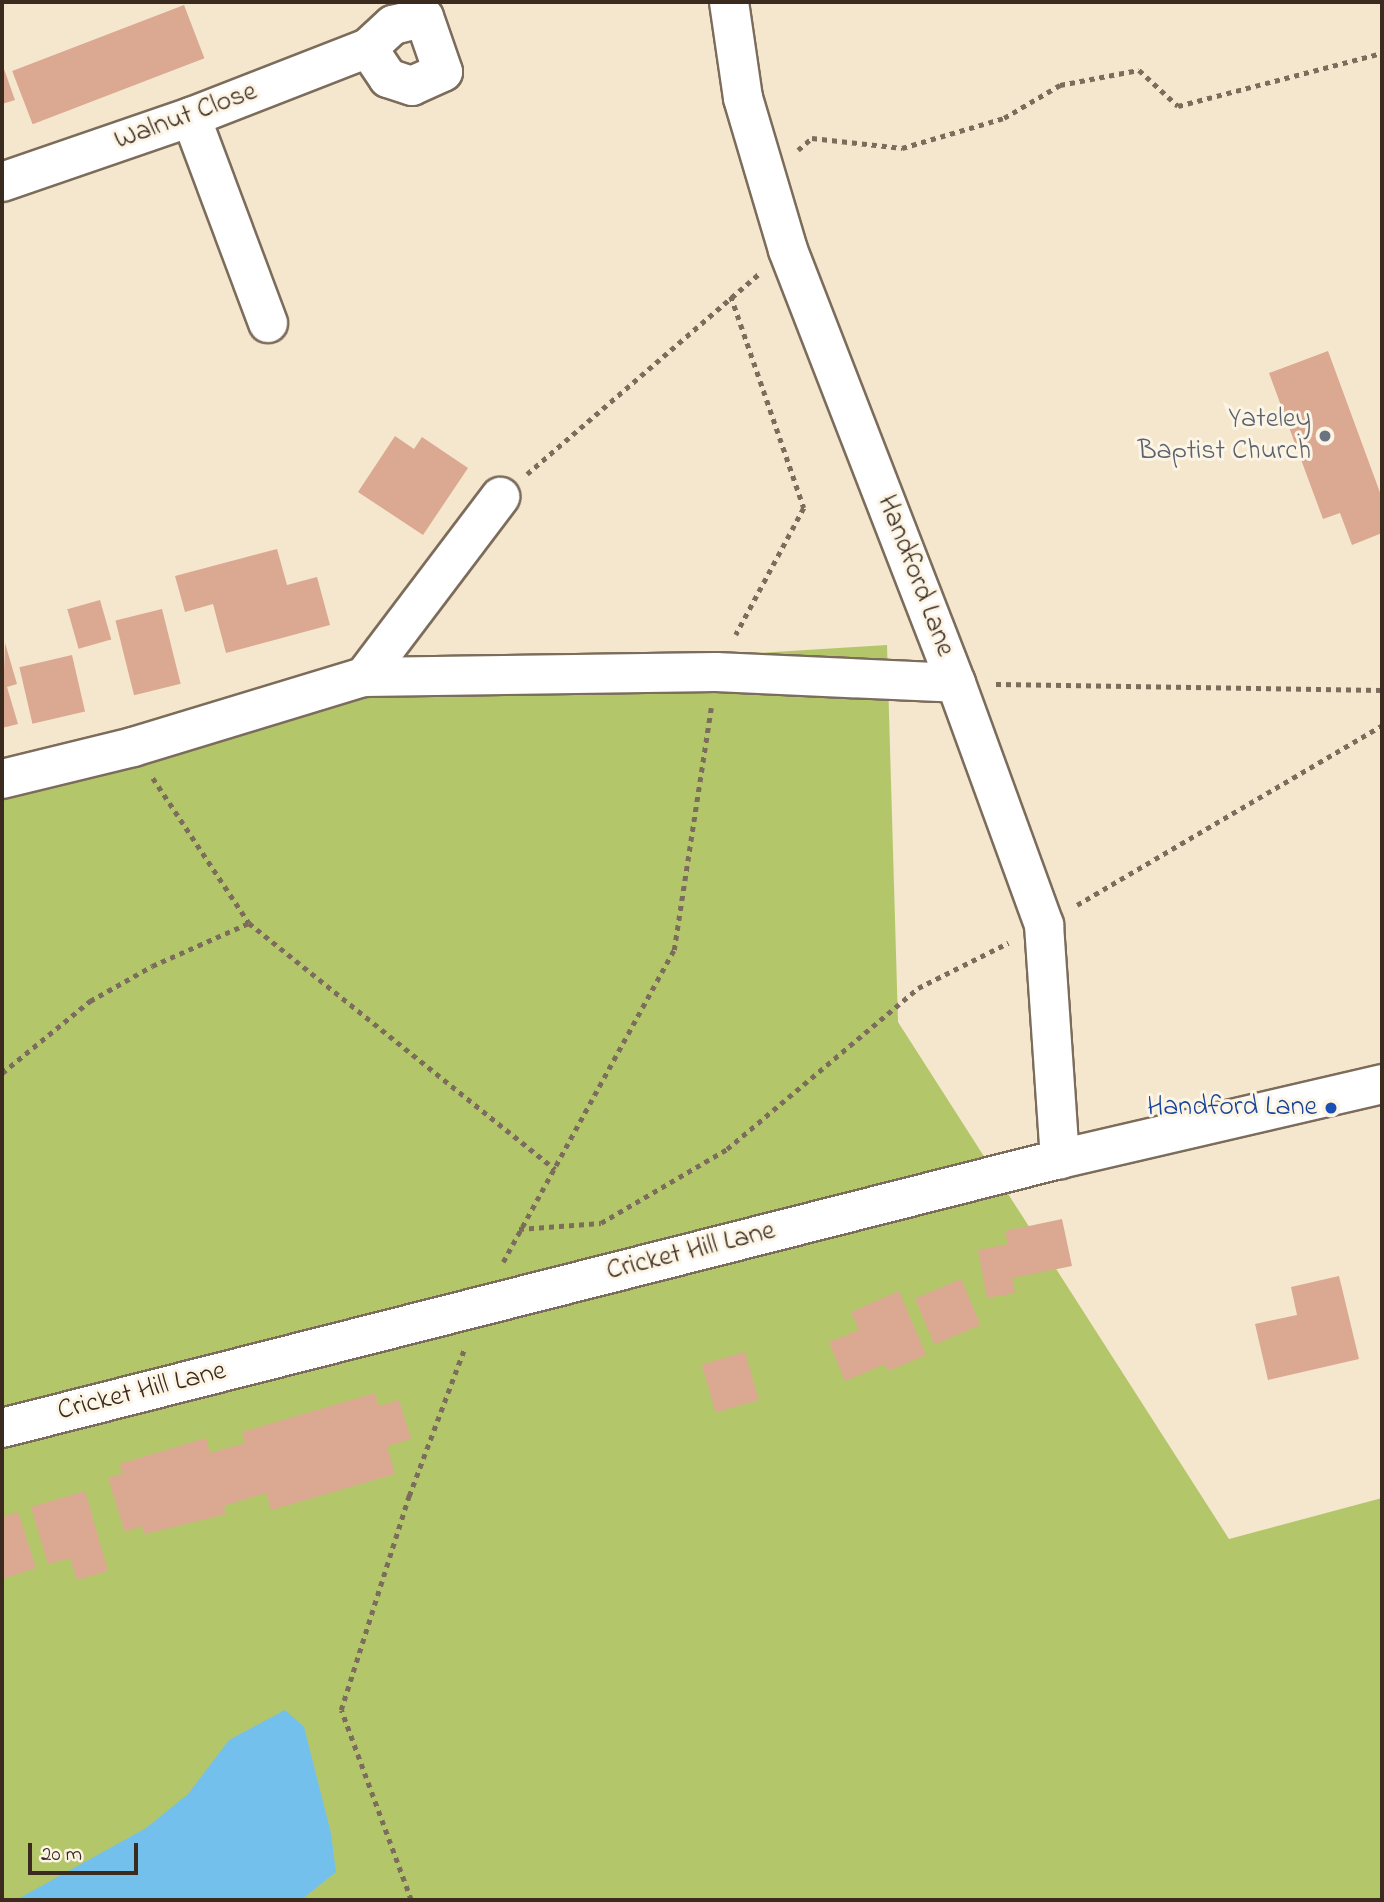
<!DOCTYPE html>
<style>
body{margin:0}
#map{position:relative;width:1384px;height:1902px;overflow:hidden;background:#f4e7cd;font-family:"Indie Flower",sans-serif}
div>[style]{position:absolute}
.green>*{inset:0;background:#b4c66a}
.water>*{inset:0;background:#74c0ed}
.building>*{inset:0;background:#dba892;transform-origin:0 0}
.path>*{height:4.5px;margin-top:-2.25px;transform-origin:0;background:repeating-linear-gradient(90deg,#7c6c5b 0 5px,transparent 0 10px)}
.roads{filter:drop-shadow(2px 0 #7c6c5b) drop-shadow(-2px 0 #7c6c5b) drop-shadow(0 2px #7c6c5b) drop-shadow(0 -2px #7c6c5b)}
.minor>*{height:38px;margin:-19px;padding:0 19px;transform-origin:19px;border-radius:19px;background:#fff}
.dots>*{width:19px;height:19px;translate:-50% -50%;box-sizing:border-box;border:4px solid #fcf5e5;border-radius:50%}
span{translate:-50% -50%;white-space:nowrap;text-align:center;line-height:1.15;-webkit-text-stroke:6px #fcf5e5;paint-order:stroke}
.street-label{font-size:28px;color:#3b2a1e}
.worship-label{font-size:28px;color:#5b616d}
.right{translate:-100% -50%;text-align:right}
.transit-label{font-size:28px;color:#164399}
.frame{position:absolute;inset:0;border:4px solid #3b2a1e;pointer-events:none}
.scale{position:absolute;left:28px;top:1843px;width:110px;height:32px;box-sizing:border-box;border:4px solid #3b2a1e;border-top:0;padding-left:9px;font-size:21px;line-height:24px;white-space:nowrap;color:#3b2a1e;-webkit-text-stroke:5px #fcf5e5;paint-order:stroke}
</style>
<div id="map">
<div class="green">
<i style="clip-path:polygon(887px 645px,898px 1022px,1229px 1539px,1382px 1498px,1382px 1900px,2px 1900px,2px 774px,364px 677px)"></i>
</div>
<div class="water">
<i style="clip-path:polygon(285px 1710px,304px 1727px,331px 1833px,336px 1872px,301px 1900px,16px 1900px,146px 1828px,188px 1794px,229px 1740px)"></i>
</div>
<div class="building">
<i style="left:184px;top:5px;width:57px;height:184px;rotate:69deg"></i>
<i style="clip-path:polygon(4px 69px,15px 100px,2px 104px,2px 70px)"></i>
<i style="clip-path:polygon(1328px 351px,1382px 498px,1382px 533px,1352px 545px,1340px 513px,1323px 519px,1269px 373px)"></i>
<i style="clip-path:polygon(395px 436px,414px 449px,422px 437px,468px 468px,423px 535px,358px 492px)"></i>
<i style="clip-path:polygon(277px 549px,287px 585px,317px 577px,330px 625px,226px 653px,213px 604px,185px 612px,175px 576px)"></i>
<i style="left:100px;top:600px;width:41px;height:34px;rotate:74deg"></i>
<i style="left:162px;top:609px;width:77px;height:48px;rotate:76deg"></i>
<i style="clip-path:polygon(5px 643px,17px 684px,7px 687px,18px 724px,2px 728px)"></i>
<i style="left:72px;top:655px;width:58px;height:54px;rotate:77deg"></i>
<i style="clip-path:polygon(1062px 1219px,1072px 1266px,1012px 1278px,1015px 1293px,987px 1298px,978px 1250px,1008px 1244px,1005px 1231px)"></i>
<i style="clip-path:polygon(1339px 1276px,1359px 1359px,1268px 1380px,1255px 1324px,1297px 1315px,1291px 1287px)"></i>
<i style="left:961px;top:1279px;width:50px;height:50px;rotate:67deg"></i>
<i style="clip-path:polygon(899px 1291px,926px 1355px,888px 1371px,885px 1364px,845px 1381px,829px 1342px,859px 1330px,851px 1312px)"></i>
<i style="left:745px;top:1352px;width:50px;height:45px;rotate:74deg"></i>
<i style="clip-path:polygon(375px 1393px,379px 1406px,399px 1400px,411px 1439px,387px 1446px,395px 1474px,271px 1510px,266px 1493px,224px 1506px,226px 1514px,145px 1534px,141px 1526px,125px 1532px,108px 1478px,123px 1473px,119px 1464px,206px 1438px,210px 1453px,245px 1443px,242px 1432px)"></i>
<i style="clip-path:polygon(85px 1491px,108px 1571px,77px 1580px,70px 1558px,48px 1564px,31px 1507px)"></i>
<i style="clip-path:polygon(18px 1512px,36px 1568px,2px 1579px,2px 1517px)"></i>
</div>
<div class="path">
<i style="left:798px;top:150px;width:18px;rotate:-41deg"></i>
<i style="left:812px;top:138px;width:91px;rotate:6.3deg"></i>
<i style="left:902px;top:148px;width:106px;rotate:-16.4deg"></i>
<i style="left:1004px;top:118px;width:65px;rotate:-30.5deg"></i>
<i style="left:1060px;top:85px;width:80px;rotate:-10.8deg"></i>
<i style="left:1139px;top:70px;width:53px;rotate:42.7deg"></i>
<i style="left:1178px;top:106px;width:211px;rotate:-14.6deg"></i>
<i style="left:731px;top:296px;width:224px;rotate:71deg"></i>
<i style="left:804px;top:508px;width:144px;rotate:118.2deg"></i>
<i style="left:527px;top:474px;width:306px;rotate:-40.8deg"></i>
<i style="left:996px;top:684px;width:386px;rotate:0.9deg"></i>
<i style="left:153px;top:778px;width:174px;rotate:56.5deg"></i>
<i style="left:249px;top:923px;width:393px;rotate:38.8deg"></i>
<i style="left:1077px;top:905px;width:354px;rotate:-30.5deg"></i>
<i style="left:2px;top:1073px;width:114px;rotate:-39.3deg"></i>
<i style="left:90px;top:1001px;width:71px;rotate:-29.4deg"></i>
<i style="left:152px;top:966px;width:106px;rotate:-23.9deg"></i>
<i style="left:519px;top:1229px;width:82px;rotate:-4.2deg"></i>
<i style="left:601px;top:1223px;width:146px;rotate:-30.4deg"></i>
<i style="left:727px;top:1149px;width:250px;rotate:-40.1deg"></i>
<i style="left:918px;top:988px;width:101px;rotate:-26.6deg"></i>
<i style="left:503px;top:1262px;width:356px;rotate:-61.3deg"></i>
<i style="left:674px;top:950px;width:245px;rotate:-81.3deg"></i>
<i style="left:411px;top:1900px;width:202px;rotate:-110.2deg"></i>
<i style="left:341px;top:1710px;width:225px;rotate:-72.4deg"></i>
<i style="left:409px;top:1496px;width:156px;rotate:-69.4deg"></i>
</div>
<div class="roads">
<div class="minor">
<i style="left:729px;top:2px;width:97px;rotate:81.7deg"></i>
<i style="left:743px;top:98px;width:159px;rotate:73.5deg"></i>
<i style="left:788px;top:250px;width:464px;rotate:68.8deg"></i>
<i style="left:956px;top:683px;width:258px;rotate:70deg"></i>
<i style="left:1044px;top:925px;width:235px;rotate:86.1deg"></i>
<i style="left:191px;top:117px;width:220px;rotate:69.5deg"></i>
<i style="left:2px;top:182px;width:200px;rotate:-19deg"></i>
<i style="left:191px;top:117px;width:190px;rotate:-21.3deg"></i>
<i style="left:368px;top:48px;width:34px;rotate:-43deg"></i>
<i style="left:393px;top:25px;width:32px;rotate:-14deg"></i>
<i style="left:424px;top:17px;width:58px;rotate:70.9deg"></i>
<i style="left:443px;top:72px;width:34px;rotate:156deg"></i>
<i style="left:412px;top:86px;width:25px;rotate:-162deg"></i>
<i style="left:388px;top:78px;width:36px;rotate:-124deg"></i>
<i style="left:364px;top:677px;width:226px;rotate:-52.9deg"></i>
<i style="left:2px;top:779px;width:135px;rotate:-13.7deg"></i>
<i style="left:133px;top:747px;width:241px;rotate:-16.9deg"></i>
<i style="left:364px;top:677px;width:352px;rotate:-0.8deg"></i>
<i style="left:716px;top:672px;width:240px;rotate:2.6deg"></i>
<i style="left:2px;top:1428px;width:1092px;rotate:-14.27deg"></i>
<i style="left:1060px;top:1159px;width:331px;rotate:-13.1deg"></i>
</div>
</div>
<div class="dots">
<i style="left:1325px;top:436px;background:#6b7280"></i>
<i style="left:1331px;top:1108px;background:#1a4fb4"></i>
</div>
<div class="street-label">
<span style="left:186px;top:117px;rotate:-20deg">Walnut Close</span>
<span style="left:915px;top:576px;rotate:69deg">Handford Lane</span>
<span style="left:691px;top:1252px;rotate:-14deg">Cricket Hill Lane</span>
<span style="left:142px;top:1392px;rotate:-14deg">Cricket Hill Lane</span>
</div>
<div class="worship-label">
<span class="right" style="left:1311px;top:436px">Yateley<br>Baptist Church</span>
</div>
<div class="transit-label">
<span class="right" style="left:1317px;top:1108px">Handford Lane</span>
</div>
<div class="frame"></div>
<div class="scale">20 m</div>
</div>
